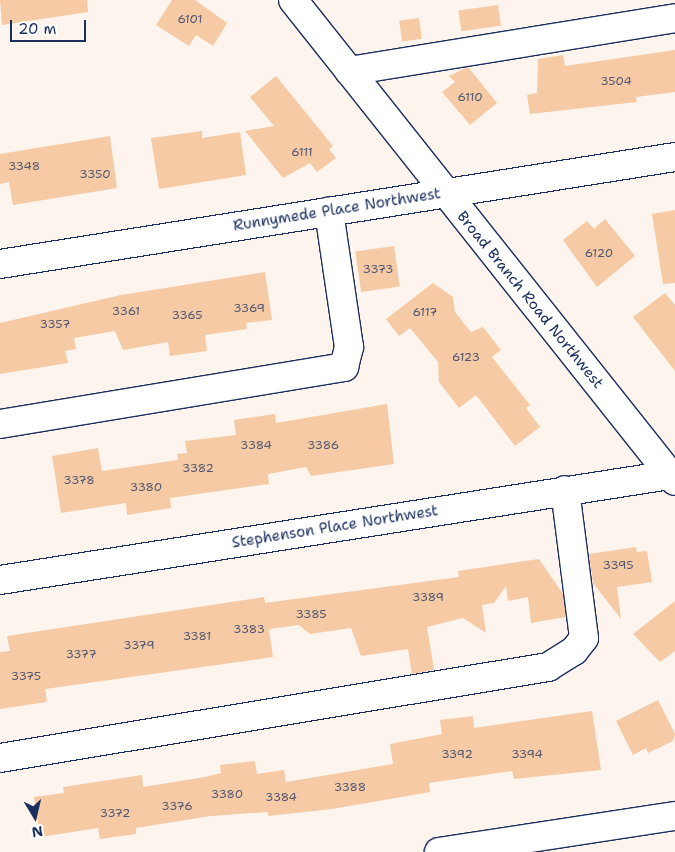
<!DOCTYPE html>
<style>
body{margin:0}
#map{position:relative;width:675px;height:852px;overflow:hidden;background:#fdf4ed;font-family:"Shantell Sans",sans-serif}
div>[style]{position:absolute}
.building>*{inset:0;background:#f5caa4;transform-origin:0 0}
.roads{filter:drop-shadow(1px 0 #1b2f5e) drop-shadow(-1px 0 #1b2f5e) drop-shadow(0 1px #1b2f5e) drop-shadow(0 -1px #1b2f5e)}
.minor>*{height:28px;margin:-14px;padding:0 14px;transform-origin:14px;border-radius:14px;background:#fff}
span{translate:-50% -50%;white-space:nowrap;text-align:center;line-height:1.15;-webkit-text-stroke:4.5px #fff;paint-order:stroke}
.number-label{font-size:12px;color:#525670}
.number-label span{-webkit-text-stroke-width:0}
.street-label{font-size:15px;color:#1b2f5e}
.north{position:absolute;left:10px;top:792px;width:50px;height:50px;-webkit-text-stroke:4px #fff;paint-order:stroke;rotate:171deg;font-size:14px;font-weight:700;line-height:20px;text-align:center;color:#1b2f5e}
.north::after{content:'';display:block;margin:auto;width:18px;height:22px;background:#1b2f5e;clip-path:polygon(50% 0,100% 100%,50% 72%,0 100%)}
.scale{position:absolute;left:10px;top:20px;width:76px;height:22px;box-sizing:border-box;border:2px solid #1b2f5e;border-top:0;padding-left:6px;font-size:15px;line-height:18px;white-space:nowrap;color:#1b2f5e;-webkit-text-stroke:4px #fff;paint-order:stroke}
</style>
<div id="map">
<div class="building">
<i style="clip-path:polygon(0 0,87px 0,88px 12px,2px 25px)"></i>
<i style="clip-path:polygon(172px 0,195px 0,227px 23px,213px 46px,196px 35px,189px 46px,156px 25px)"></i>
<i style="left:498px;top:5px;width:21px;height:40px;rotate:82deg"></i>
<i style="left:419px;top:18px;width:21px;height:20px;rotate:82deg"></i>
<i style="clip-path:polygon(675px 50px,675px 92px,636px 97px,637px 102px,530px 114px,527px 95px,537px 93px,538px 59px,563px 55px,565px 66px)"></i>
<i style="clip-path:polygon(468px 67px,497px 103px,470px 125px,442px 92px,455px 82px,449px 76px)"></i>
<i style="clip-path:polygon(276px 76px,333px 146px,329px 149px,336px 158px,317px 172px,310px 163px,283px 178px,245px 131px,274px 126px,250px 97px)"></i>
<i style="clip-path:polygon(202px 131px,202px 138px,240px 132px,246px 175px,159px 189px,151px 138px)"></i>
<i style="clip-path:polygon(110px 136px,117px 188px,13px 205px,9px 182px,0 184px,0 154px)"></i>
<i style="clip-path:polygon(675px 210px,675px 283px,663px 284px,652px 214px)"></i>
<i style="clip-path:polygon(605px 219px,635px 256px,597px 287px,563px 240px,587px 221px,594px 229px)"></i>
<i style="left:394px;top:246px;width:41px;height:39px;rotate:82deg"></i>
<i style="clip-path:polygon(265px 272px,272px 320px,246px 323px,247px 329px,205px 335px,207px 351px,170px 356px,168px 342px,123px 350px,115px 331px,74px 338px,76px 349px,65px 351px,68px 363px,0 374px,0 323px,121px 295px)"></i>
<i style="clip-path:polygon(433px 283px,453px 297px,455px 312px,471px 332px,483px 327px,501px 350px,492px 357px,530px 405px,526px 408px,540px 427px,515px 446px,476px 395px,459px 408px,439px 382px,438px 362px,410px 328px,399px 336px,386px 319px)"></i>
<i style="clip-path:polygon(665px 293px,675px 305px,675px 371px,633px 317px)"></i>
<i style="clip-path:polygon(387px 404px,394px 464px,311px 476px,306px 467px,268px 474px,269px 484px,170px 498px,171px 508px,127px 515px,126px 503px,61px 513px,52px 456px,98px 448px,102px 471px,178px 460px,177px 454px,187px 453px,185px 441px,236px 435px,234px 420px,275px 414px,276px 423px)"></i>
<i style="clip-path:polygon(636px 547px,637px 552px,647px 551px,652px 582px,617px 587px,621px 619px,593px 583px,589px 554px)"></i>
<i style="clip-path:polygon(539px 559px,563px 594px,566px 617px,531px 623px,528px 597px,508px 601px,506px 586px,494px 603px,482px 605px,486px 633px,463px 618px,427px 627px,434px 670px,412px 674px,408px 649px,361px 656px,351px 628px,310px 634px,299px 625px,269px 629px,273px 657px,45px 689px,47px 702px,0 709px,0 652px,10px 651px,7px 636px,264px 597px,265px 603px,459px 577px,458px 571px)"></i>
<i style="clip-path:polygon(675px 601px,675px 651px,660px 662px,633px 634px)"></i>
<i style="clip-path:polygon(658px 700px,675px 734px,673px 741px,648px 753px,646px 748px,633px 755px,616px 721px)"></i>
<i style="clip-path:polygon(592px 711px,601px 770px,514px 779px,512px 771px,429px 783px,430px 792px,332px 809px,268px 816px,268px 812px,211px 816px,136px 828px,136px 834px,100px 839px,98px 828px,40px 837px,34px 797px,64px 793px,63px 787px,142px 775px,143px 787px,205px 777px,221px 773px,220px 765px,255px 761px,257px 774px,284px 770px,286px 782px,393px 764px,390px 744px,442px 734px,440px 720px,473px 716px,474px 728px)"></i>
</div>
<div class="roads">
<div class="minor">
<i style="left:293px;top:0;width:614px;rotate:51.54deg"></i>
<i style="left:349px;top:71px;width:330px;rotate:-9.2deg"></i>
<i style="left:0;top:264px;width:683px;rotate:-9.01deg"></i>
<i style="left:0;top:424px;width:349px;rotate:-9.4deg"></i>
<i style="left:344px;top:367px;width:21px;rotate:-76deg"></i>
<i style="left:349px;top:347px;width:137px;rotate:-98.4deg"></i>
<i style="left:0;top:580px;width:678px;rotate:-8.91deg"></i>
<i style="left:0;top:758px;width:556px;rotate:-9.43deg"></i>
<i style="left:548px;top:667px;width:31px;rotate:-32deg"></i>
<i style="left:574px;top:651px;width:16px;rotate:-52deg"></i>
<i style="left:584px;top:638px;width:149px;rotate:-97.3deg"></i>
<i style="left:439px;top:852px;width:239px;rotate:-8.7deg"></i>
</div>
</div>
<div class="number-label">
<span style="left:190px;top:20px">6101</span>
<span style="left:616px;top:82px">3504</span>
<span style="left:470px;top:98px">6110</span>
<span style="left:302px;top:153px">6111</span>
<span style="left:24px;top:167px">3348</span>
<span style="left:95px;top:175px">3350</span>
<span style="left:599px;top:254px">6120</span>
<span style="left:378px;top:270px">3373</span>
<span style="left:249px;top:309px">3369</span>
<span style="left:126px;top:312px">3361</span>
<span style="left:425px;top:313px">6117</span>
<span style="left:187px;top:316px">3365</span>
<span style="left:55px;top:325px">3357</span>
<span style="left:466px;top:358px">6123</span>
<span style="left:256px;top:446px">3384</span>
<span style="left:323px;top:446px">3386</span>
<span style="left:198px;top:469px">3382</span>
<span style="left:79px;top:481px">3378</span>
<span style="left:146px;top:488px">3380</span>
<span style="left:618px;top:566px">3395</span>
<span style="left:428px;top:598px">3389</span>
<span style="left:311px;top:615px">3385</span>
<span style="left:249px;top:630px">3383</span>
<span style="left:197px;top:637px">3381</span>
<span style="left:139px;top:646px">3379</span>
<span style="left:81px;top:655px">3377</span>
<span style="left:26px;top:677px">3375</span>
<span style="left:457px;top:755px">3392</span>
<span style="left:527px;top:755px">3394</span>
<span style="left:350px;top:788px">3388</span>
<span style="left:227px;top:795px">3380</span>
<span style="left:281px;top:798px">3384</span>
<span style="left:177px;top:807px">3376</span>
<span style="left:115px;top:814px">3372</span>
</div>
<div class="street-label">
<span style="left:337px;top:210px;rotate:-9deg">Runnymede Place Northwest</span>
<span style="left:530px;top:300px;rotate:51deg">Broad Branch Road Northwest</span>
<span style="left:335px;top:527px;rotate:-9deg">Stephenson Place Northwest</span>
</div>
<div class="north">N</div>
<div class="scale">20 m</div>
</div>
